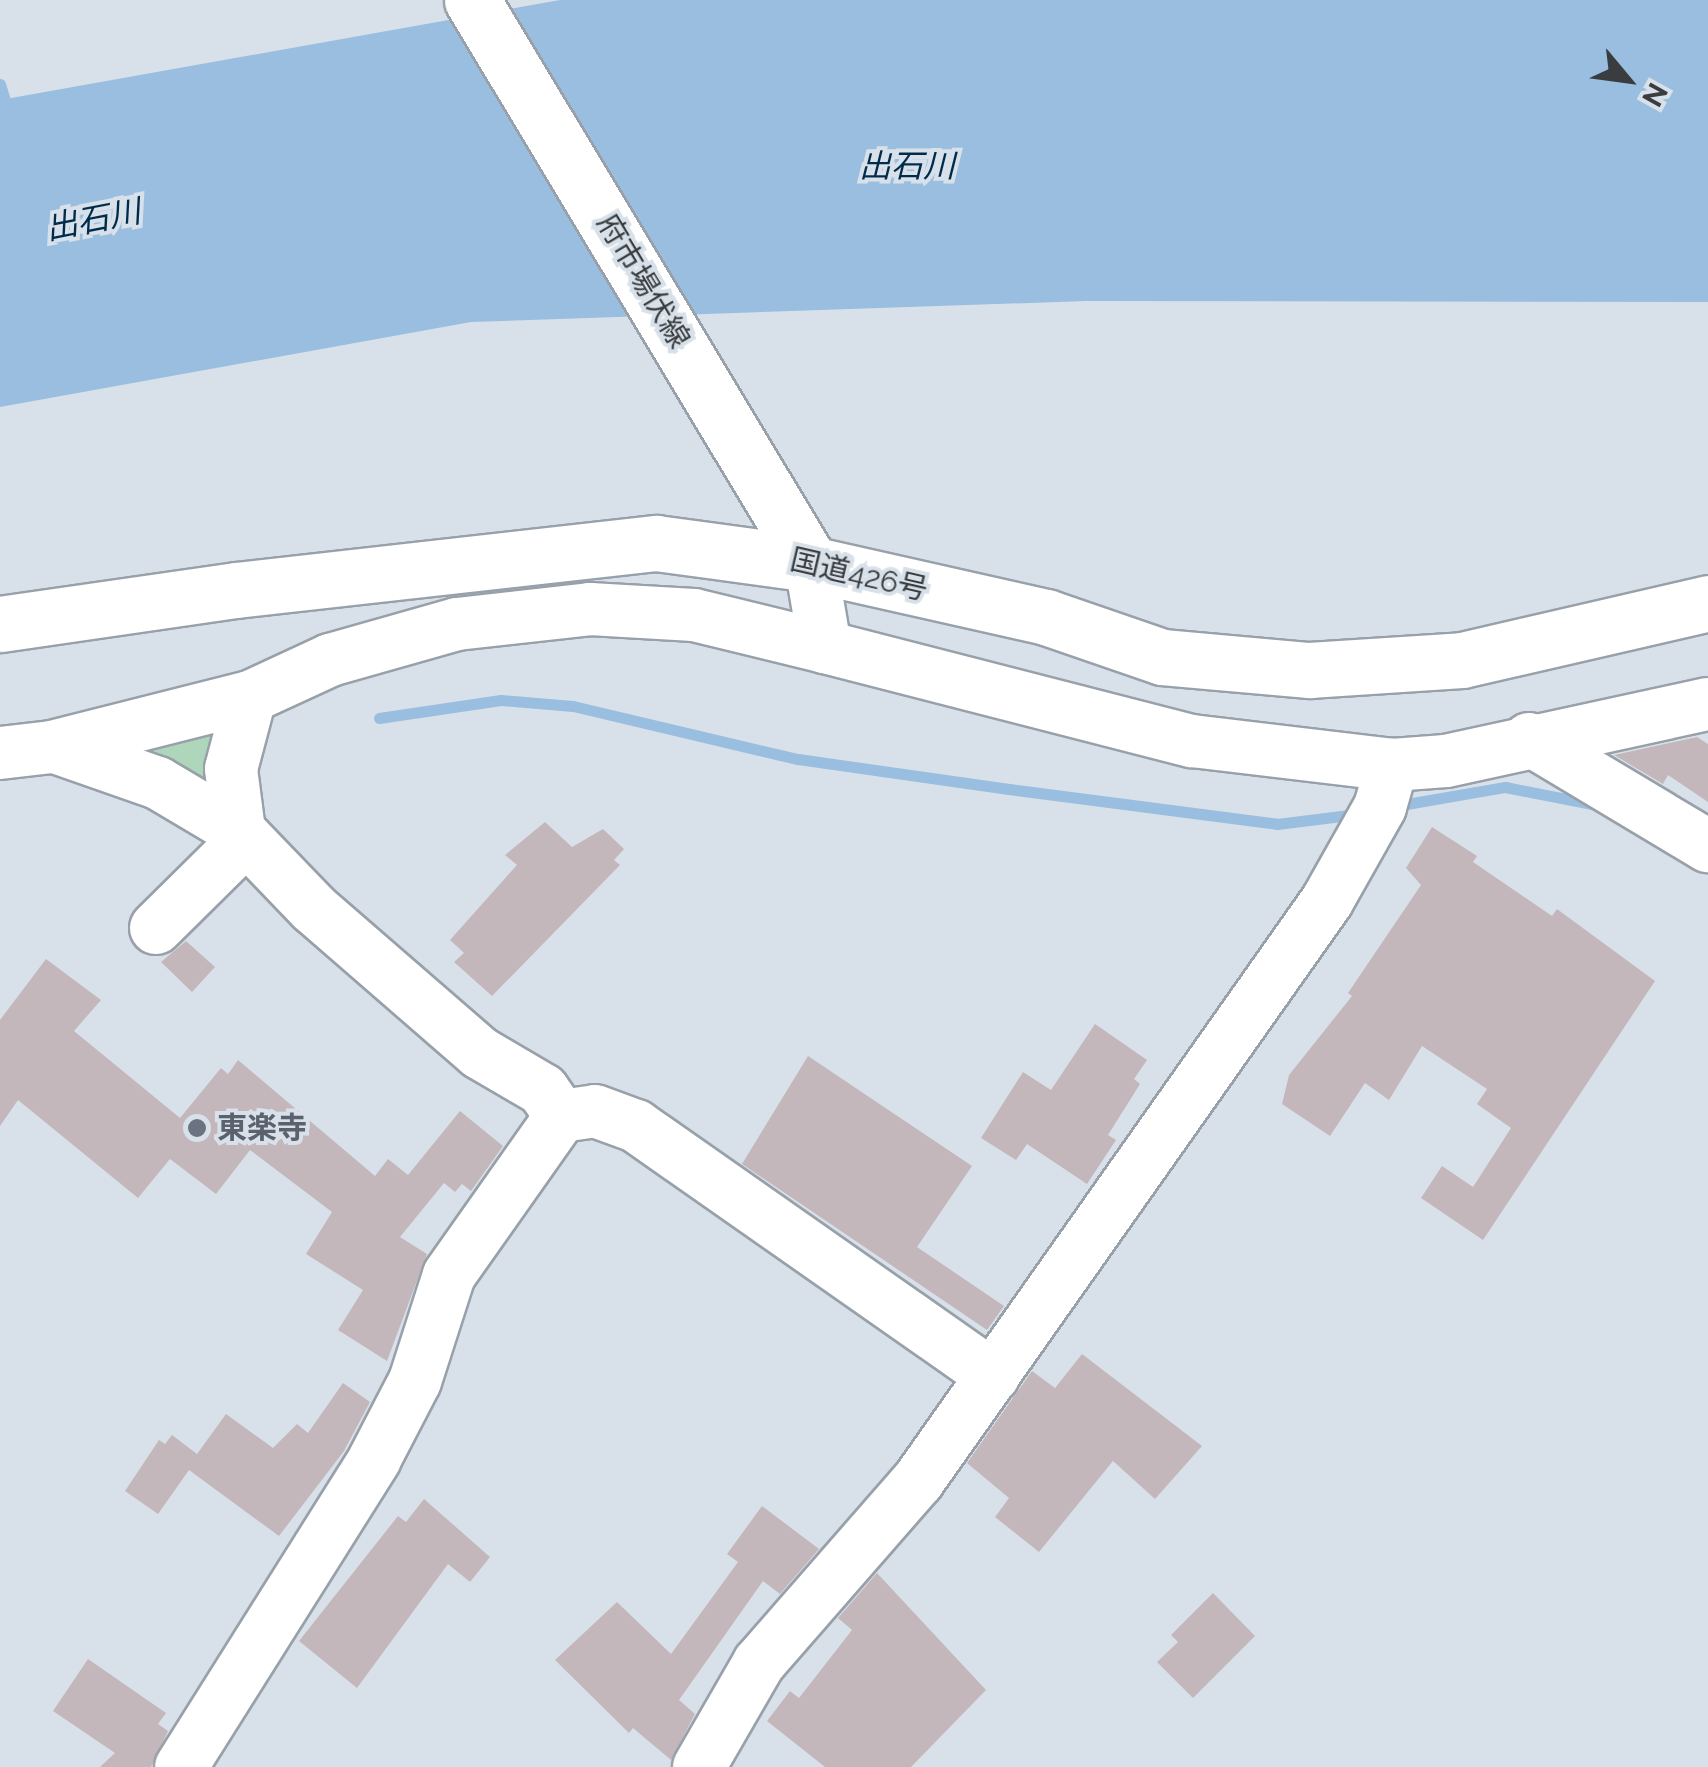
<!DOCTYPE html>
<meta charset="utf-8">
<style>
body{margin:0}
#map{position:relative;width:1708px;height:1767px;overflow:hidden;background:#d8e1e9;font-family:Raleway,"Noto Sans JP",sans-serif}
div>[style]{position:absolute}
.green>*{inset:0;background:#aed6bb}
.water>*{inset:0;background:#99bee0}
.stream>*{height:11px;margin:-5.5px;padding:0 5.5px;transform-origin:5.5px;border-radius:5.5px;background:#99bee0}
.building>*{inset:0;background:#c4b7bb}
.roads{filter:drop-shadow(2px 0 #98a1a9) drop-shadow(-2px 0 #98a1a9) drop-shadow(0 2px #98a1a9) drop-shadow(0 -2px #98a1a9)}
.minor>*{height:52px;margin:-26px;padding:0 26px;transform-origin:26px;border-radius:26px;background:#fff}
.major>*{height:55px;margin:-27.5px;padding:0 27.5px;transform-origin:27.5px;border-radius:27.5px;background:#fff}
.highway>*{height:55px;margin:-27.5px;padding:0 27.5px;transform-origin:27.5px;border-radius:27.5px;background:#fff}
.dots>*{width:28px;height:28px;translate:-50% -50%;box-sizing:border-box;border:5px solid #d8e1e9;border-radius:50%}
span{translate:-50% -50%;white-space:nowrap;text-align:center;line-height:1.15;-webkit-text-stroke:8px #d8e1e9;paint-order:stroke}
.street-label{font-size:30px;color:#393d40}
.worship-label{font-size:30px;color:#5b616d;font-weight:700}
.left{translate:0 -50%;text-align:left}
.water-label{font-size:32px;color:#002c4c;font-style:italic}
.north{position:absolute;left:1578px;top:30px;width:100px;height:100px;-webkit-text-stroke:8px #d8e1e9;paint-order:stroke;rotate:119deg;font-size:28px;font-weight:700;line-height:40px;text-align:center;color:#393d40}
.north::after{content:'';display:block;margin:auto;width:35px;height:45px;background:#393d40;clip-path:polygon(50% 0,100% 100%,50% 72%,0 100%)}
</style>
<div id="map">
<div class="green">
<i style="clip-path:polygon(219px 721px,219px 800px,103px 745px)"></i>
</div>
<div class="water">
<i style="clip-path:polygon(560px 0,1708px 0,1708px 302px,1086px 301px,471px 322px,0 407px,0 100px)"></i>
</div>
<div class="stream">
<i style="left:0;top:84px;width:31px;rotate:73deg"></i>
<i style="left:379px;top:718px;width:123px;rotate:-8.4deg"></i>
<i style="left:501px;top:700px;width:72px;rotate:4.8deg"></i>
<i style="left:573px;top:706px;width:231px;rotate:13.3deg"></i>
<i style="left:798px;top:759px;width:213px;rotate:8.1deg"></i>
<i style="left:1009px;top:789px;width:270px;rotate:7.4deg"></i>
<i style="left:1277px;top:824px;width:81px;rotate:-7.1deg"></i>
<i style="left:1395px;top:806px;width:112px;rotate:-9.8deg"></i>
<i style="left:1505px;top:787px;width:89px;rotate:11.1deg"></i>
</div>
<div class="building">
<i style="clip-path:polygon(1697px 737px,1708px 744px,1708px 802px,1668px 775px,1663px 784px,1614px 755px)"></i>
<i style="clip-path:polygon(545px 822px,572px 847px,603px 829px,624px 849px,614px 860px,620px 865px,492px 996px,454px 962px,464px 953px,450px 940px,517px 865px,505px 855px)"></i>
<i style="clip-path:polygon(1432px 827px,1477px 856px,1473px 862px,1552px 916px,1557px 909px,1655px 981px,1483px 1240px,1421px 1198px,1442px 1166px,1473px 1187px,1511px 1128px,1477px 1104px,1487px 1089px,1422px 1046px,1389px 1100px,1365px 1083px,1330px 1136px,1282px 1104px,1289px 1075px,1352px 996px,1348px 993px,1421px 885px,1406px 868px)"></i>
<i style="clip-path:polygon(186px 941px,215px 967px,192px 992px,161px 962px)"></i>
<i style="clip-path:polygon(46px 959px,101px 1000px,74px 1031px,180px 1118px,221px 1068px,228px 1074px,238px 1060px,375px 1176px,388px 1159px,408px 1175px,460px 1111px,503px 1146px,471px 1191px,462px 1184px,455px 1192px,444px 1183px,400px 1237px,427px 1254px,387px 1361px,338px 1330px,363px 1290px,306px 1254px,332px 1212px,250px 1150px,216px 1194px,170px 1159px,138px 1198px,18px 1100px,0 1126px,0 1020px)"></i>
<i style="clip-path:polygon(1095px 1024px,1147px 1060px,1134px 1079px,1140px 1084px,1108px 1135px,1116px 1140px,1087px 1184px,1027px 1144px,1016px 1160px,981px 1138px,1023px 1072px,1051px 1090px)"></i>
<i style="clip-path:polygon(808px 1056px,972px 1166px,917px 1247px,1004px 1306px,987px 1330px,742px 1164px)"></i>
<i style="clip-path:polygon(1082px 1354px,1202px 1446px,1155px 1499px,1113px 1461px,1039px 1552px,995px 1517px,1009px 1498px,967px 1463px,1032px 1371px,1055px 1388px)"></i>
<i style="clip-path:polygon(343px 1383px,370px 1402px,344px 1451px,279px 1536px,189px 1470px,158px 1514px,125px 1491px,159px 1440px,165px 1444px,172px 1435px,197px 1454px,226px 1414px,273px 1448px,297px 1424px,308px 1433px)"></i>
<i style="clip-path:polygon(424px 1499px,490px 1557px,470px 1582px,448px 1564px,357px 1688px,299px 1641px,398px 1516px,406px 1522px)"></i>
<i style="clip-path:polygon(762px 1506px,819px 1549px,780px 1594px,763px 1581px,679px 1700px,695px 1714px,671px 1760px,633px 1728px,629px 1733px,555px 1660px,617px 1602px,671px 1654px,738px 1562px,727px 1554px)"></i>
<i style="clip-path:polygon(877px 1573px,986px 1690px,911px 1767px,825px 1767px,767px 1721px,790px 1691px,799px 1698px,852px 1630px,838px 1618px)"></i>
<i style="clip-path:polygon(1213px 1593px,1255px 1636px,1193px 1698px,1157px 1662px,1178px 1642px,1171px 1635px)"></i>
<i style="clip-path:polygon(88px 1659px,166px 1713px,158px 1724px,168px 1731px,151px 1767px,100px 1767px,115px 1753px,53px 1711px)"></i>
</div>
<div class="roads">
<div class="minor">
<i style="left:825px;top:647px;width:379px;rotate:14.4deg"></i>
<i style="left:1192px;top:741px;width:201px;rotate:6.8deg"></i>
<i style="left:1392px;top:765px;width:54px;rotate:-4.2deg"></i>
<i style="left:1446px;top:761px;width:268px;rotate:-12.3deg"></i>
<i style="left:250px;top:697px;width:74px;rotate:104.8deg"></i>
<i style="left:231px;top:769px;width:63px;rotate:82.6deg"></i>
<i style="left:239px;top:831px;width:107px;rotate:46.1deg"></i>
<i style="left:313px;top:908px;width:221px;rotate:41deg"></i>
<i style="left:480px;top:1053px;width:73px;rotate:30.4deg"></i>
<i style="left:543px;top:1090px;width:32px;rotate:55deg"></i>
<i style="left:1529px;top:739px;width:209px;rotate:30.9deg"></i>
<i style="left:55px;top:747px;width:109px;rotate:19.3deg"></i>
<i style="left:158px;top:783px;width:94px;rotate:30.7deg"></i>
<i style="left:0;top:753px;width:52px;rotate:-6.6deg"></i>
<i style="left:52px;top:747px;width:204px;rotate:-14.2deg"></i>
<i style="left:250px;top:697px;width:88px;rotate:-24.8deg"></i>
<i style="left:330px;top:660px;width:132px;rotate:-15.8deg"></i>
<i style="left:457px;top:624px;width:134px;rotate:-6.4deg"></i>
<i style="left:590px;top:609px;width:104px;rotate:3.3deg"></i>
<i style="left:694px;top:615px;width:135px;rotate:13.7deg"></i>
<i style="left:825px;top:647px;width:84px;rotate:-99.6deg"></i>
<i style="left:156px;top:928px;width:127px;rotate:-44.7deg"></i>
<i style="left:181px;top:1767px;width:363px;rotate:-57.8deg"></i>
<i style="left:374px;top:1460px;width:89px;rotate:-62.6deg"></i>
<i style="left:415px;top:1381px;width:111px;rotate:-72.2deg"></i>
<i style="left:449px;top:1275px;width:194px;rotate:-54.8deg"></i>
<i style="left:561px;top:1116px;width:34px;rotate:-8deg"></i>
<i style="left:595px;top:1111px;width:44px;rotate:20.1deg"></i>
<i style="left:636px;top:1126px;width:436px;rotate:35deg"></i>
<i style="left:699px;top:1767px;width:120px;rotate:-60deg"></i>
<i style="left:759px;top:1663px;width:242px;rotate:-48.9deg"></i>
<i style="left:918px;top:1481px;width:710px;rotate:-54.81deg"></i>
<i style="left:1327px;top:901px;width:108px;rotate:-60.6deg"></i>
<i style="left:1380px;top:807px;width:44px;rotate:-74.1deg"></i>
</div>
<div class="major">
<i style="left:472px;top:0;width:658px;rotate:58.99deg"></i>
</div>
<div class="highway">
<i style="left:0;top:624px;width:238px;rotate:-8.2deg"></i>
<i style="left:236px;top:590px;width:423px;rotate:-6.4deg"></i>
<i style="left:656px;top:543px;width:156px;rotate:7.7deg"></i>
<i style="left:811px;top:564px;width:241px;rotate:12.7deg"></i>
<i style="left:1046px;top:617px;width:123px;rotate:19deg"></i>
<i style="left:1162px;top:657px;width:148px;rotate:5.1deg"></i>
<i style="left:1309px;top:670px;width:153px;rotate:-3.7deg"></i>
<i style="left:1462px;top:660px;width:253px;rotate:-13deg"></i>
</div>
</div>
<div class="dots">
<i style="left:197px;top:1128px;background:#6b7280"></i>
</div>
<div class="street-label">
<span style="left:643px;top:281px;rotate:59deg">府市場伏線</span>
<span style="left:859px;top:575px;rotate:13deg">国道426号</span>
</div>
<div class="worship-label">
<span class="left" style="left:217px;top:1128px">東楽寺</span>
</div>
<div class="water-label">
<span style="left:907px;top:166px">出石川</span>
<span style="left:93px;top:220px;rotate:-11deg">出石川</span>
</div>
<div class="north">N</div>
</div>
